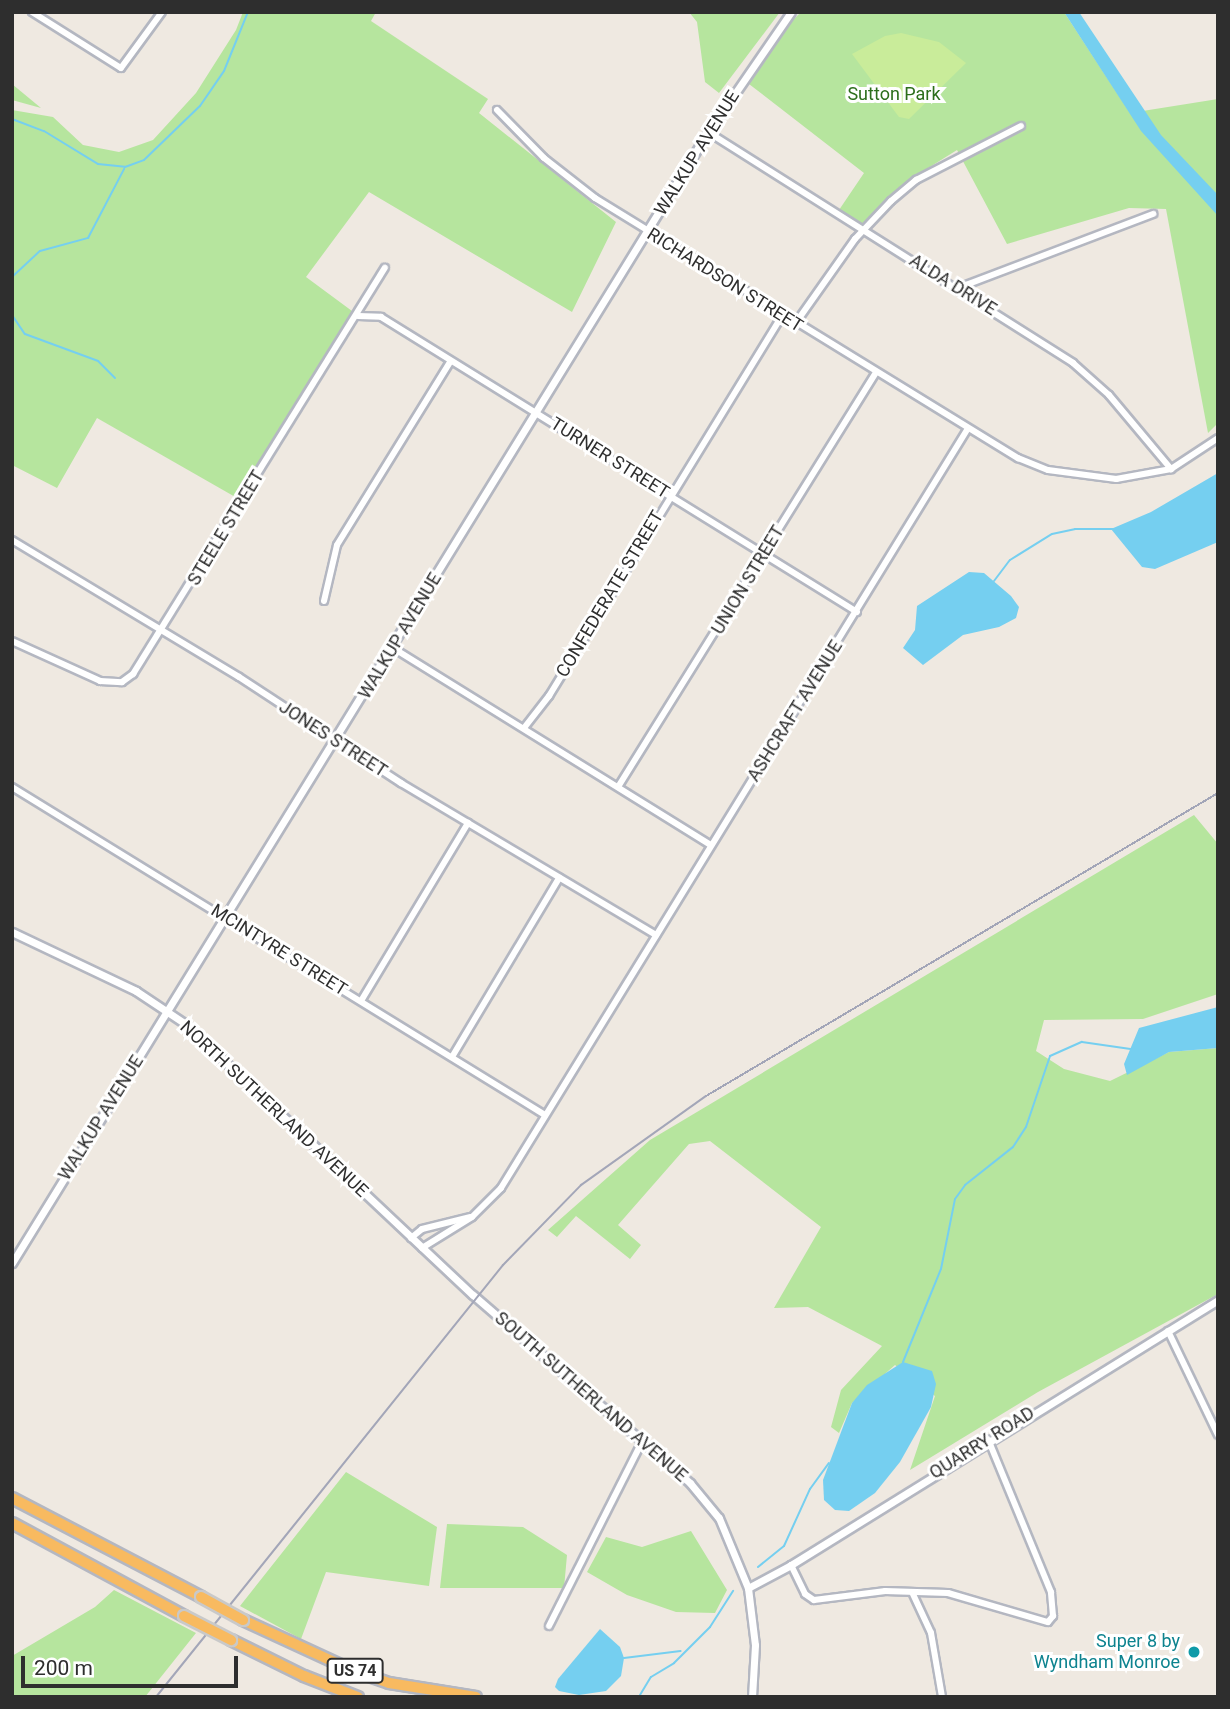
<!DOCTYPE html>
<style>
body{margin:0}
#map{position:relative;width:1230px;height:1709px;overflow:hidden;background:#efe9e1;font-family:Roboto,sans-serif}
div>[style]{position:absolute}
.green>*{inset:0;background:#b6e59e}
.pitch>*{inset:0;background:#c9ec9a}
.water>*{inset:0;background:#75cff0}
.stream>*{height:2px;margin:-1px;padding:0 1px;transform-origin:1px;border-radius:1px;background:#75cff0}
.roads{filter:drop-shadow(2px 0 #b4b7c1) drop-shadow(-2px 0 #b4b7c1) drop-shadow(0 2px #b4b7c1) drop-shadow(0 -2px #b4b7c1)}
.minor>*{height:6px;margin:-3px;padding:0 3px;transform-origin:3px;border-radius:3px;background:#fff}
.tertiary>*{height:7px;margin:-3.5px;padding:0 3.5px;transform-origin:3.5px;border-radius:3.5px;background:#fff}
.trunk>*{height:10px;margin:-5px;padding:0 5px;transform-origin:5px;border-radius:5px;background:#f8ba60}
.rail>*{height:2px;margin:-1px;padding:0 1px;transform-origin:1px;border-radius:1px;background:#a3a6b8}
.bridges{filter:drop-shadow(2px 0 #c9c9c9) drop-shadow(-2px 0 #c9c9c9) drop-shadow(0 2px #c9c9c9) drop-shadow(0 -2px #c9c9c9)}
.trunk-bridge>*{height:10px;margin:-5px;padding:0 5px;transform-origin:5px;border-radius:5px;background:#f8ba60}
.dots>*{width:19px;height:19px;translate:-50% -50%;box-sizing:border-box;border:4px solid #fff;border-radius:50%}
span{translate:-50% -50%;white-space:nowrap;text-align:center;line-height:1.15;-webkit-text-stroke:6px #fff;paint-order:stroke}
.shield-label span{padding:2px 5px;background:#fff;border:2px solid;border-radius:5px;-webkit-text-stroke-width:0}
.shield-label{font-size:16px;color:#2e2e2e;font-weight:700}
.park-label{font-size:18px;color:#2c6e1b}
.street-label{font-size:18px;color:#2e2e2e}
.culture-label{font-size:18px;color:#0d838f}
.right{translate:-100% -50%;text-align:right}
.frame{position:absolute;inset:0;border:14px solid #2e2e2e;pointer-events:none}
.scale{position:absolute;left:21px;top:1656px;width:217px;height:32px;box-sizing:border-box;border:4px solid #2e2e2e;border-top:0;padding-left:9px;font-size:21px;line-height:24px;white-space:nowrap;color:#2e2e2e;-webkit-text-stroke:5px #fff;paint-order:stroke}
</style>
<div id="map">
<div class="green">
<i style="clip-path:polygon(243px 12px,376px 12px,371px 21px,488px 99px,479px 113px,616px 222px,572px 312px,369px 192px,306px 277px,352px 311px,237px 498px,97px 418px,57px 488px,12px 465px,12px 110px,53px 117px,83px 145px,119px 152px,153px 140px,196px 93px,236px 30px)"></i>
<i style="clip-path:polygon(689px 12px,780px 12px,719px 93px,705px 82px,697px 22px)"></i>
<i style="clip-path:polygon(801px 12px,1064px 12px,1130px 113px,1218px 99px,1218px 423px,1208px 433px,1166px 209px,1129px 208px,1007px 244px,957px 150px,917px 175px,862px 224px,839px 210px,864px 173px,749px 84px,782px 31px)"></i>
<i style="clip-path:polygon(12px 84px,41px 108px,12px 100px)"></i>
<i style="clip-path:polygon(1194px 815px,1218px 844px,1218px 994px,1143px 1019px,1044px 1020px,1036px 1051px,1064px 1069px,1110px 1081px,1169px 1052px,1218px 1048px,1218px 1294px,1038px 1392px,910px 1470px,935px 1396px,895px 1365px,852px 1403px,839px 1433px,831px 1427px,841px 1390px,882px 1346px,808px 1307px,774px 1308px,821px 1227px,710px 1141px,689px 1144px,618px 1225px,641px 1245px,630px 1259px,576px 1216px,557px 1237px,548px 1230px,650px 1140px)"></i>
<i style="clip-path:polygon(346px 1472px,437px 1527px,429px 1586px,326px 1572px,301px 1639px,240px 1606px)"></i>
<i style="clip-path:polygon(447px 1524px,523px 1527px,567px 1555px,564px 1588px,440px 1588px)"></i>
<i style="clip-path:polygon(691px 1531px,727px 1590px,715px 1613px,676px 1612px,627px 1595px,587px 1572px,606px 1537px,642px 1547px)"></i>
<i style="clip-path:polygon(114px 1590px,196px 1633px,145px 1697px,12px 1697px,12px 1656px,95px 1607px)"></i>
</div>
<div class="pitch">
<i style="clip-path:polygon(901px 33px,939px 42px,966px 63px,909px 119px,899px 117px,852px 54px,885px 36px)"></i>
</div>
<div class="water">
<i style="clip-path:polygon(1064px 12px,1079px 12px,1161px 135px,1218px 195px,1218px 216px,1141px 131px)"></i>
<i style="clip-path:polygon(1218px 473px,1218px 542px,1155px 569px,1142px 567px,1111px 529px,1151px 512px)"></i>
<i style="clip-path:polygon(969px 572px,984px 573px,1011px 596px,1019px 607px,1016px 618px,999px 627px,963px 635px,923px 665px,903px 648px,915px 630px,917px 606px)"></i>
<i style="clip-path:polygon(1218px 1007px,1218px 1048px,1169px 1052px,1127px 1075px,1124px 1064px,1139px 1028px)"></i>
<i style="clip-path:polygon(903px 1362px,932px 1371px,936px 1384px,931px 1407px,900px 1462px,875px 1493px,849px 1511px,835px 1510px,824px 1500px,823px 1480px,852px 1403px,867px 1385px)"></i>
<i style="clip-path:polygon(600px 1629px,620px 1647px,624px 1658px,621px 1676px,606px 1691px,579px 1695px,559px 1691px,555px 1687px,558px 1679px)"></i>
</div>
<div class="stream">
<i style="left:12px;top:119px;width:34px;rotate:21deg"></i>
<i style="left:44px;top:131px;width:63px;rotate:31.4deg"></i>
<i style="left:98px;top:164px;width:27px;rotate:6deg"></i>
<i style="left:125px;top:167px;width:20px;rotate:-20deg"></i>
<i style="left:144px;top:160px;width:78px;rotate:-44deg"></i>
<i style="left:200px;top:106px;width:42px;rotate:-55.6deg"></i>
<i style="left:224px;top:71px;width:64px;rotate:-67.9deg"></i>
<i style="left:12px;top:277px;width:38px;rotate:-43deg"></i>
<i style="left:40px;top:251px;width:50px;rotate:-15.2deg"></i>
<i style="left:88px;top:238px;width:78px;rotate:-62.4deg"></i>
<i style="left:12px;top:315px;width:23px;rotate:56deg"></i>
<i style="left:25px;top:334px;width:78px;rotate:20.3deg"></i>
<i style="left:98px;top:361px;width:24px;rotate:45deg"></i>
<i style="left:994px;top:581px;width:26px;rotate:-53deg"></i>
<i style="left:1010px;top:560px;width:49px;rotate:-31.8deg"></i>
<i style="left:1052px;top:534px;width:24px;rotate:-12deg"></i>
<i style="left:1075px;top:529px;width:38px"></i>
<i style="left:903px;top:1362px;width:100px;rotate:-67.8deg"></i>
<i style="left:941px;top:1269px;width:71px;rotate:-78.7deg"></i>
<i style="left:955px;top:1199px;width:17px;rotate:-54deg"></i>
<i style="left:965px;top:1185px;width:61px;rotate:-38.4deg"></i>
<i style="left:1013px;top:1147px;width:24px;rotate:-57deg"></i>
<i style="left:1026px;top:1127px;width:75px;rotate:-71.3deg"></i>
<i style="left:1050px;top:1056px;width:35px;rotate:-24deg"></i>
<i style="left:1082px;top:1042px;width:49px;rotate:8.1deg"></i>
<i style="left:758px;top:1567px;width:33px;rotate:-39deg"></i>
<i style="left:784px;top:1546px;width:63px;rotate:-65.5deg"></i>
<i style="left:810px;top:1489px;width:32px;rotate:-54deg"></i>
<i style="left:624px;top:1658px;width:57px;rotate:-7deg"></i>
<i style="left:640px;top:1695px;width:21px;rotate:-59deg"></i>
<i style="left:651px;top:1677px;width:27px;rotate:-31deg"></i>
<i style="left:674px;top:1663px;width:51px;rotate:-45deg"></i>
<i style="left:710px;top:1627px;width:43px;rotate:-57.4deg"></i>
</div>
<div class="roads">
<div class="minor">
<i style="left:32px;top:12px;width:105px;rotate:32.2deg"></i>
<i style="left:121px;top:68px;width:69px;rotate:-53.8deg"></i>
<i style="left:497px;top:110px;width:67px;rotate:45.6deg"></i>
<i style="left:544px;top:158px;width:65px;rotate:38.1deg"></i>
<i style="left:595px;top:198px;width:497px;rotate:31.6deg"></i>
<i style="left:1018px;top:458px;width:32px;rotate:22deg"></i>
<i style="left:1048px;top:470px;width:69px;rotate:7.5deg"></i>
<i style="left:1116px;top:479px;width:56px;rotate:-10.3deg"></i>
<i style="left:1171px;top:469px;width:56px;rotate:-33.4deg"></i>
<i style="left:708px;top:132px;width:432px;rotate:32.3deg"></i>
<i style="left:1073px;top:363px;width:48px;rotate:41.6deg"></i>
<i style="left:1109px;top:395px;width:97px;rotate:50deg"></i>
<i style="left:958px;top:288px;width:209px;rotate:-20.8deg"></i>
<i style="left:358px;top:316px;width:23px;rotate:2deg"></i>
<i style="left:381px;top:317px;width:560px;rotate:31.79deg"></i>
<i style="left:795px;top:324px;width:104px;rotate:-54.8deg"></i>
<i style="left:855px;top:239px;width:52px;rotate:-46.5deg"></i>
<i style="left:891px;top:201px;width:33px;rotate:-40deg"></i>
<i style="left:916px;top:180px;width:118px;rotate:-27.2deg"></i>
<i style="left:12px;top:540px;width:265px;rotate:31.1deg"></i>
<i style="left:239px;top:677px;width:194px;rotate:33.2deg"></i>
<i style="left:401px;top:783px;width:297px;rotate:30.8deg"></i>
<i style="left:324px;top:601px;width:57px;rotate:-76.9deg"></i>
<i style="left:337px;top:545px;width:215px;rotate:-58.3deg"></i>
<i style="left:12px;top:641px;width:97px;rotate:24.4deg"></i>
<i style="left:100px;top:681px;width:22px;rotate:3deg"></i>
<i style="left:122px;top:682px;width:14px;rotate:-36deg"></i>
<i style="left:133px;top:674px;width:478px;rotate:-58.2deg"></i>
<i style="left:393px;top:648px;width:374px;rotate:31.8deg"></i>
<i style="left:524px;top:728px;width:41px;rotate:-52deg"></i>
<i style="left:549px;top:696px;width:446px;rotate:-58.5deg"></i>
<i style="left:12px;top:787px;width:626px;rotate:31.61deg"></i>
<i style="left:618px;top:787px;width:488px;rotate:-58.1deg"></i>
<i style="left:361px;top:1001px;width:208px;rotate:-59deg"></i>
<i style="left:452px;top:1057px;width:209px;rotate:-59.1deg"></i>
<i style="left:411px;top:1238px;width:14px;rotate:-39deg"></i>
<i style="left:422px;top:1229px;width:49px;rotate:-14deg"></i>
<i style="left:422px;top:1248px;width:59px;rotate:-31.8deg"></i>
<i style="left:472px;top:1217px;width:41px;rotate:-45deg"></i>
<i style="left:501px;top:1188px;width:890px;rotate:-58.42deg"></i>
<i style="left:1168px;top:1331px;width:115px;rotate:64.3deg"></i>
<i style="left:791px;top:1565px;width:32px;rotate:64deg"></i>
<i style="left:805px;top:1594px;width:11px;rotate:34deg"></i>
<i style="left:814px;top:1600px;width:72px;rotate:-7.2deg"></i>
<i style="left:885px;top:1591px;width:63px;rotate:1.8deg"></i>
<i style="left:948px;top:1593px;width:104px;rotate:16.2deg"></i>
<i style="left:1048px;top:1622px;width:8px;rotate:-50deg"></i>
<i style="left:1053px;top:1616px;width:24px;rotate:-95deg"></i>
<i style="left:1051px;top:1592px;width:165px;rotate:-112.4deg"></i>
<i style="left:912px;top:1592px;width:45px;rotate:65.1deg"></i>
<i style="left:931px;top:1633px;width:65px;rotate:80.2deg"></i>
<i style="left:549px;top:1626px;width:208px;rotate:-63.2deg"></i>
</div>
<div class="tertiary">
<i style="left:12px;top:932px;width:137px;rotate:25.4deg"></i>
<i style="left:136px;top:991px;width:58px;rotate:33.7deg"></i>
<i style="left:184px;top:1023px;width:397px;rotate:43.3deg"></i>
<i style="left:473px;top:1295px;width:287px;rotate:40.9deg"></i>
<i style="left:690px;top:1483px;width:45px;rotate:50.4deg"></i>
<i style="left:719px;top:1518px;width:76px;rotate:67.5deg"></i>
<i style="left:748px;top:1588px;width:57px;rotate:83deg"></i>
<i style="left:755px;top:1645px;width:52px;rotate:93.3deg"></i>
<i style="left:12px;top:1263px;width:1319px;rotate:-58.4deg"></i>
<i style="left:703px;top:140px;width:155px;rotate:-55.5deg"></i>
<i style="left:748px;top:1588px;width:49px;rotate:-28.1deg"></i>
<i style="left:791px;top:1565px;width:503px;rotate:-31.82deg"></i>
</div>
<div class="trunk">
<i style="left:12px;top:1498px;width:213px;rotate:27.6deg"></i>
<i style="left:12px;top:1523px;width:196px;rotate:28.4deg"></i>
<i style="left:243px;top:1620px;width:117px;rotate:24.8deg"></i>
<i style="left:349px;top:1669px;width:42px;rotate:19.3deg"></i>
<i style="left:389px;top:1683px;width:88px;rotate:9.1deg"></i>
<i style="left:231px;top:1640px;width:81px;rotate:26.3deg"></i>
<i style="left:304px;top:1676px;width:58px;rotate:21.3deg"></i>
</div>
</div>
<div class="rail">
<i style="left:156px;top:1697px;width:554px;rotate:-51.23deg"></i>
<i style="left:503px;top:1265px;width:112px;rotate:-45.7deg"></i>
<i style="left:581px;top:1185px;width:153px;rotate:-35.5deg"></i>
<i style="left:706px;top:1096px;width:595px;rotate:-30.62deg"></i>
</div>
<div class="bridges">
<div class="trunk-bridge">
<i style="left:201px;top:1597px;width:48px;rotate:28.7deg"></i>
<i style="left:184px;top:1616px;width:53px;rotate:27.1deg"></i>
</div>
</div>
<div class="dots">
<i style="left:1194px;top:1652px;background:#0f9aa8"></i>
</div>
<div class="shield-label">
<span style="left:355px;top:1671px">US 74</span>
</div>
<div class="park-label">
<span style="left:894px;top:94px">Sutton Park</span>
</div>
<div class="street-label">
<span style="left:697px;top:153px;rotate:-58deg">WALKUP AVENUE</span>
<span style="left:725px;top:280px;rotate:32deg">RICHARDSON STREET</span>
<span style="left:953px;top:285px;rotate:32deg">ALDA DRIVE</span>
<span style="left:610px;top:458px;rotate:32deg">TURNER STREET</span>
<span style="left:226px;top:528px;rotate:-59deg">STEELE STREET</span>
<span style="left:748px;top:580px;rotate:-59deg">UNION STREET</span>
<span style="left:610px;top:594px;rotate:-59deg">CONFEDERATE STREET</span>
<span style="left:400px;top:636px;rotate:-59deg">WALKUP AVENUE</span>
<span style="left:795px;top:711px;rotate:-58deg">ASHCRAFT AVENUE</span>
<span style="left:333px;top:739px;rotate:33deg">JONES STREET</span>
<span style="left:279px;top:950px;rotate:32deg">MCINTYRE STREET</span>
<span style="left:274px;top:1109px;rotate:43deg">NORTH SUTHERLAND AVENUE</span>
<span style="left:101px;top:1118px;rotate:-58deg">WALKUP AVENUE</span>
<span style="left:591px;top:1397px;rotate:41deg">SOUTH SUTHERLAND AVENUE</span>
<span style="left:982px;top:1443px;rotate:-32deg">QUARRY ROAD</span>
</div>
<div class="culture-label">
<span class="right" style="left:1180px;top:1652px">Super 8 by<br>Wyndham Monroe</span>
</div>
<div class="frame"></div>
<div class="scale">200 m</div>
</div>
